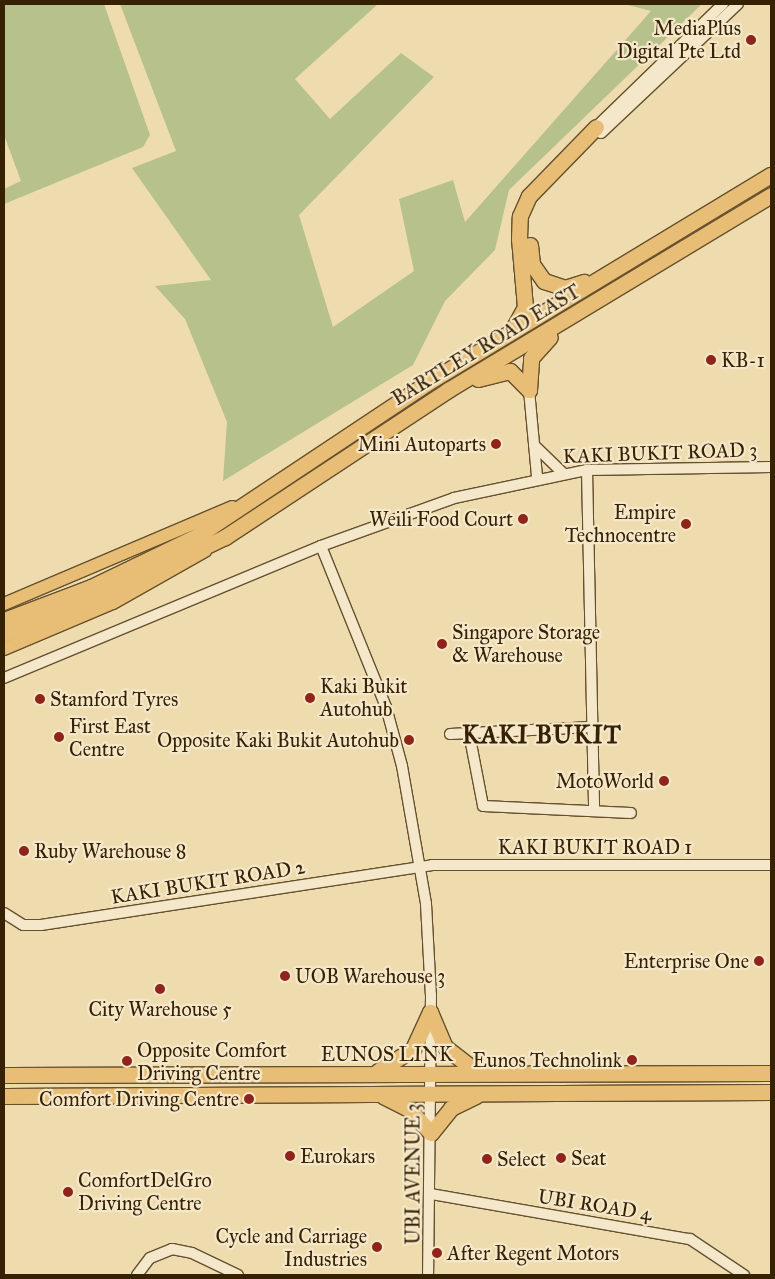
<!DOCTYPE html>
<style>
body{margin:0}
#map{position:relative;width:775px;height:1279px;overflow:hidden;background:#efdcae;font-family:"IM FELL Great Primer",serif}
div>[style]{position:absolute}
.green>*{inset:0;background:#b7c18c}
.roads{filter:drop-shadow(1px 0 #65502e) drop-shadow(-1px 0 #65502e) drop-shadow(0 1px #65502e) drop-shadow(0 -1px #65502e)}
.minor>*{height:10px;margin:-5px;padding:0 5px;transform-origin:5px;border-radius:5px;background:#f5e8ca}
.major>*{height:12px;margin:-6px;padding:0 6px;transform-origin:6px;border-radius:6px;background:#e8be77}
.highway>*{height:15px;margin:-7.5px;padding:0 7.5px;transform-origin:7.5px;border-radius:7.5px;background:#e8be77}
.dots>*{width:14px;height:14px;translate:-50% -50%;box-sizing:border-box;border:2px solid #f5e8ca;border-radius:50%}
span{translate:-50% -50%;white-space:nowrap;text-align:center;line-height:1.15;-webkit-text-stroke:4.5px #f5e8ca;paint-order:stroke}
.poi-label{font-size:20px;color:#372103}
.right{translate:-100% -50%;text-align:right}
.left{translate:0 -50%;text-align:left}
.street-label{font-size:20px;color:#372103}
.district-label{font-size:25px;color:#372103;font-weight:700;letter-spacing:1px}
.frame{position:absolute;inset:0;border:5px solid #372103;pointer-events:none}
</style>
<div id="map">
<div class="green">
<i style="clip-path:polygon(4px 4px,104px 4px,150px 135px,143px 147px,4px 204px,4px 189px,21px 181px,4px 135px)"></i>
<i style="clip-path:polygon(120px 4px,378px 4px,295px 79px,330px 119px,401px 53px,434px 77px,299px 215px,333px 327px,414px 271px,399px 199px,453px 180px,465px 222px,651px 11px,624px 4px,702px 4px,509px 190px,495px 250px,445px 301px,413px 365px,223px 481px,227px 422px,185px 319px,155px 286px,211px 280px,132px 168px,176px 151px)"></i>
</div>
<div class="roads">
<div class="minor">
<i style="left:596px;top:127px;width:177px;rotate:-44.1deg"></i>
<i style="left:601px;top:133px;width:188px;rotate:-43.3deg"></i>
<i style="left:529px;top:390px;width:87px;rotate:84.7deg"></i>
<i style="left:534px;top:445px;width:40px;rotate:44deg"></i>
<i style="left:587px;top:470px;width:340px;rotate:88.8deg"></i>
<i style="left:321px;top:546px;width:174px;rotate:68deg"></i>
<i style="left:386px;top:707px;width:61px;rotate:74.8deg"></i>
<i style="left:402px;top:766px;width:140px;rotate:80.1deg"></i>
<i style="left:426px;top:904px;width:91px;rotate:86.9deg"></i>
<i style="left:431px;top:995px;width:280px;rotate:90.6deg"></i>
<i style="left:4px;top:678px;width:343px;rotate:-22.6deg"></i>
<i style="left:321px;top:546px;width:141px;rotate:-19.8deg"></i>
<i style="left:454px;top:498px;width:136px;rotate:-11.9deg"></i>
<i style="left:587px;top:470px;width:184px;rotate:-0.9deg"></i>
<i style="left:469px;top:733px;width:74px;rotate:79.1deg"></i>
<i style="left:483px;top:806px;width:148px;rotate:2.7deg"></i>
<i style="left:450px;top:734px;width:143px;rotate:-2.8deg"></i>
<i style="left:4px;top:913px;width:22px;rotate:32deg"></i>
<i style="left:23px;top:925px;width:18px"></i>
<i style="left:41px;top:925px;width:396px;rotate:-8.7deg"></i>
<i style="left:432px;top:865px;width:339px"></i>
<i style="left:431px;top:1194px;width:263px;rotate:9.9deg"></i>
<i style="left:690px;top:1239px;width:65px;rotate:33.7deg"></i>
<i style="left:137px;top:1275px;width:21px;rotate:-53deg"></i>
<i style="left:150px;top:1258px;width:24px;rotate:-22deg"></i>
<i style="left:172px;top:1249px;width:20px;rotate:11deg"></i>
<i style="left:192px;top:1253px;width:51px;rotate:25.6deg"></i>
</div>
<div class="major">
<i style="left:4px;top:604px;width:248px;rotate:-23deg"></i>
<i style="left:4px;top:649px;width:118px;rotate:-22.9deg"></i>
<i style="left:113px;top:603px;width:106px;rotate:-29.5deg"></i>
</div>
<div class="highway">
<i style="left:530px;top:245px;width:19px;rotate:84deg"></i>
<i style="left:532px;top:264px;width:21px;rotate:55deg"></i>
<i style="left:544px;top:281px;width:22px;rotate:18deg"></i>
<i style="left:565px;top:288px;width:20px;rotate:-18deg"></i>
<i style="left:514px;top:327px;width:23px;rotate:-61deg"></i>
<i style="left:525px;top:307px;width:68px;rotate:-95deg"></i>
<i style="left:519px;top:239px;width:23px;rotate:-88deg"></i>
<i style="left:520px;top:216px;width:22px;rotate:-66deg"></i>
<i style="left:529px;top:196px;width:96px;rotate:-45.8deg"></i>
<i style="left:478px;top:379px;width:33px;rotate:-14deg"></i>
<i style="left:510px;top:371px;width:27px;rotate:45deg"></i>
<i style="left:529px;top:390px;width:32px;rotate:-86deg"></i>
<i style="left:531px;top:358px;width:28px;rotate:-48deg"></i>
<i style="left:4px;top:620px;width:93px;rotate:-20.8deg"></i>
<i style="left:91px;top:587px;width:118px;rotate:-25.7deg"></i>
<i style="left:197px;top:536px;width:276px;rotate:-33.6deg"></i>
<i style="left:427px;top:383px;width:402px;rotate:-31.2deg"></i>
<i style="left:4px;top:634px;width:98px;rotate:-20.8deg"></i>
<i style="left:96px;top:599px;width:143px;rotate:-25.7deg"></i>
<i style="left:225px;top:537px;width:267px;rotate:-33.4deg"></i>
<i style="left:448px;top:390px;width:377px;rotate:-31.1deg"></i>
<i style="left:430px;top:1012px;width:38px;rotate:67deg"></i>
<i style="left:445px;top:1047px;width:41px;rotate:38deg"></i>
<i style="left:378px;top:1071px;width:41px;rotate:-32.2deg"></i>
<i style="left:413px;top:1049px;width:41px;rotate:-65.3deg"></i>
<i style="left:4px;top:1075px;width:767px;rotate:-0.15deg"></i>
<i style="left:4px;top:1096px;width:767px;rotate:-0.3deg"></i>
<i style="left:383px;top:1096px;width:30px;rotate:27deg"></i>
<i style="left:410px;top:1110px;width:31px;rotate:48deg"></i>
<i style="left:431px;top:1133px;width:32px;rotate:-51deg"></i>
<i style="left:451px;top:1108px;width:28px;rotate:-26deg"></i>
</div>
</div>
<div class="dots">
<i style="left:751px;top:40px;background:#8f2418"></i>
<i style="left:711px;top:360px;background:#8f2418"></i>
<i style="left:496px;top:444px;background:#8f2418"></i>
<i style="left:523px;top:519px;background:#8f2418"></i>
<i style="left:686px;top:524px;background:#8f2418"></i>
<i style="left:442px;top:644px;background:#8f2418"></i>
<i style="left:310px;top:698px;background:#8f2418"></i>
<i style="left:40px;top:699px;background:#8f2418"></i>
<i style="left:59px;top:737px;background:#8f2418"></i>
<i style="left:409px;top:740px;background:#8f2418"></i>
<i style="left:664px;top:781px;background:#8f2418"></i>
<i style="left:24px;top:851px;background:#8f2418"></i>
<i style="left:759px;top:961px;background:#8f2418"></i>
<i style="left:285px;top:976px;background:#8f2418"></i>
<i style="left:160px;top:989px;background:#8f2418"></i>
<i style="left:632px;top:1060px;background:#8f2418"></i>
<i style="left:127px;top:1061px;background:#8f2418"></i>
<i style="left:249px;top:1099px;background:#8f2418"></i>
<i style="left:290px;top:1156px;background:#8f2418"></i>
<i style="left:561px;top:1158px;background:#8f2418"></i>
<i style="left:487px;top:1159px;background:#8f2418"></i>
<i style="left:68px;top:1192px;background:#8f2418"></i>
<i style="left:377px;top:1247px;background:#8f2418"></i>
<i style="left:437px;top:1253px;background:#8f2418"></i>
</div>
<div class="poi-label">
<span class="right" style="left:741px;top:40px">MediaPlus<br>Digital Pte Ltd</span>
<span class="left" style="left:721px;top:360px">KB-1</span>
<span class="right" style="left:486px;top:444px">Mini Autoparts</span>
<span class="right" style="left:676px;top:524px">Empire<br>Technocentre</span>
<span class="right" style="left:513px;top:519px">Weili Food Court</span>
<span class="left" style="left:452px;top:644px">Singapore Storage<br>&amp; Warehouse</span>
<span class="left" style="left:320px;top:698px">Kaki Bukit<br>Autohub</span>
<span class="left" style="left:50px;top:699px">Stamford Tyres</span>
<span class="left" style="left:69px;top:738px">First East<br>Centre</span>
<span class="right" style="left:399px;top:740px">Opposite Kaki Bukit Autohub</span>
<span class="right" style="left:654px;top:781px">MotoWorld</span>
<span class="left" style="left:34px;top:851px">Ruby Warehouse 8</span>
<span class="right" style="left:749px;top:961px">Enterprise One</span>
<span class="left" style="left:295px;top:976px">UOB Warehouse 3</span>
<span style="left:160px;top:1009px">City Warehouse 5</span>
<span class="left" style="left:137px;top:1062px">Opposite Comfort<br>Driving Centre</span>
<span class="right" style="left:622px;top:1060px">Eunos Technolink</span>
<span class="right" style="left:239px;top:1099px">Comfort Driving Centre</span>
<span class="left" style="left:300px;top:1156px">Eurokars</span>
<span class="left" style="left:571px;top:1158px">Seat</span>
<span class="left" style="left:497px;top:1159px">Select</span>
<span class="left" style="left:78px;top:1192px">ComfortDelGro<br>Driving Centre</span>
<span class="right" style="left:367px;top:1248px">Cycle and Carriage<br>Industries</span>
<span class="left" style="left:447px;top:1253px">After Regent Motors</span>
</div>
<div class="street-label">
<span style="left:486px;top:345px;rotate:-31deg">BARTLEY ROAD EAST</span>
<span style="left:660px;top:453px;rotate:-2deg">KAKI BUKIT ROAD 3</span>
<span style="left:595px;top:847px">KAKI BUKIT ROAD 1</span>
<span style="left:208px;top:882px;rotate:-9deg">KAKI BUKIT ROAD 2</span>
<span style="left:387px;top:1054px">EUNOS LINK</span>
<span style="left:413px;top:1174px;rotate:-90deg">UBI AVENUE 3</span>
<span style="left:595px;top:1205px;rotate:9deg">UBI ROAD 4</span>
</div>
<div class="district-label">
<span style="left:542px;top:735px">KAKI BUKIT</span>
</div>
<div class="frame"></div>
</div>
